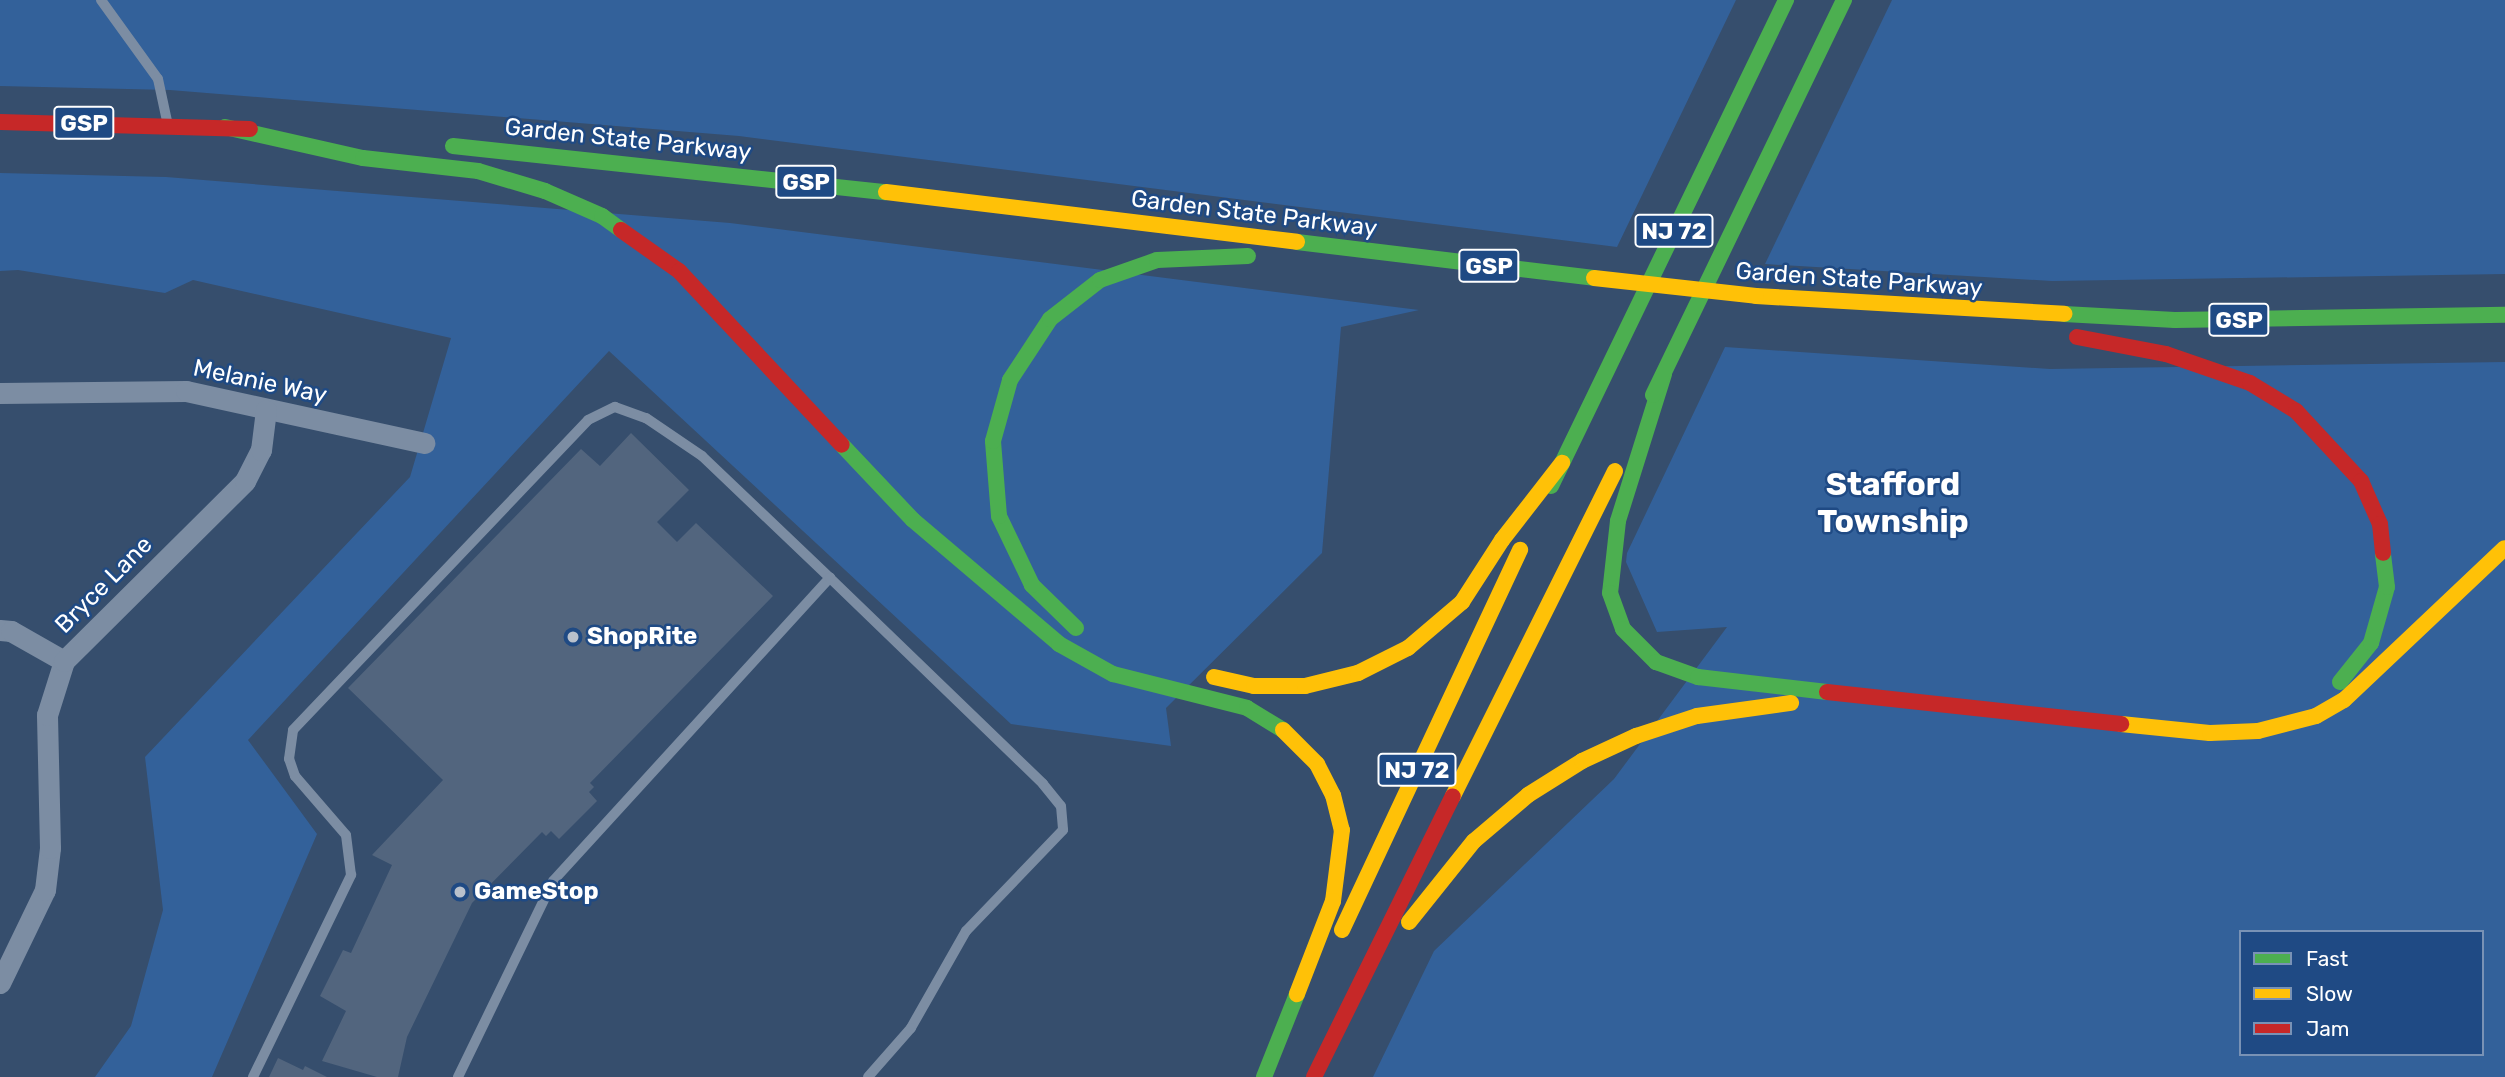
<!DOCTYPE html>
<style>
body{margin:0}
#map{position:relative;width:2505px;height:1077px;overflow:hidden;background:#364e6d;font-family:Rubik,sans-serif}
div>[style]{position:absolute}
.green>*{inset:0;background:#33619a}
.building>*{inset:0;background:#52657e}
.lane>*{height:10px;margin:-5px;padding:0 5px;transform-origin:5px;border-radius:5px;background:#7c8da3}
.street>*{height:21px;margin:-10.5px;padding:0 10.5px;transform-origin:10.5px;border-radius:10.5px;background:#7c8da3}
.fast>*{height:16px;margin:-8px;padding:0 8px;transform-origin:8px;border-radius:8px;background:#4caf50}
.slow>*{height:16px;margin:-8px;padding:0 8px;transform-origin:8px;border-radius:8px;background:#ffc107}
.jam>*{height:16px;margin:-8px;padding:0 8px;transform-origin:8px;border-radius:8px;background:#c62828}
.slow-bridge>*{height:16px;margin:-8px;padding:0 8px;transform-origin:8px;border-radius:8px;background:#ffc107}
.dots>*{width:19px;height:19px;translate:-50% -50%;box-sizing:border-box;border:4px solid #1f4a84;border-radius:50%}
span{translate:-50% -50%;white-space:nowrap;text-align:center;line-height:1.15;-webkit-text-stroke:5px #1f4a84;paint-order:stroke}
.shield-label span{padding:2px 5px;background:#1f4a84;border:2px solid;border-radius:5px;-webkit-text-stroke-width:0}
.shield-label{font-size:23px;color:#fff;font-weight:700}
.street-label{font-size:24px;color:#fff}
.poi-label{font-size:24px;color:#fff;font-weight:700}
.left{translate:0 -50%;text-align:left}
.district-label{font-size:32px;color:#fff;font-weight:700}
.legend{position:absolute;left:2239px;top:930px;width:245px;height:126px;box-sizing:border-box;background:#1f4a84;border:2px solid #7992b5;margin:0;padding:9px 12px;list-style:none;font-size:21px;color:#fff}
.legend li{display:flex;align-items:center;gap:14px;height:35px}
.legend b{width:35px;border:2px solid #7992b5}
</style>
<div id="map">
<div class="green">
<i style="clip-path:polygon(0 0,1736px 0,1617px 247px,739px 136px,170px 90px,0 86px)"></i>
<i style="clip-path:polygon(1892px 0,2505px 0,2505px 274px,2052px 281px,1765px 264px)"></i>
<i style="clip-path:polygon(0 173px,166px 177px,730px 223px,1419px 310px,1341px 327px,1322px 553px,1166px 708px,1171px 746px,1011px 724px,609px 351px,248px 740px,317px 834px,212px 1077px,95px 1077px,131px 1026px,163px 910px,145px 757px,410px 477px,451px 338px,193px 280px,165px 293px,18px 270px,0 271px)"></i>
<i style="clip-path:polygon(evenodd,1725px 347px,2050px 369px,2505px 362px,2505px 1077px,1373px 1077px,1434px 951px,1614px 779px,1727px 627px,1657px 632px,1626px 562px,1627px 553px,1725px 347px,2241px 932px,2482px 932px,2482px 1054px,2241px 1054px,2241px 932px)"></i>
</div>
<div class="building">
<i style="clip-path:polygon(631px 433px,689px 490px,657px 522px,677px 542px,696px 523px,773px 596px,590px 783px,594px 787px,589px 792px,597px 801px,559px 839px,551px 831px,546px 836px,542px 832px,472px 903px,407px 1037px,398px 1077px,377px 1077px,322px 1061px,346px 1011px,320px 996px,343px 950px,351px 953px,392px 865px,372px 855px,443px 780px,348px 688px,581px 449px,600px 466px)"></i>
<i style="clip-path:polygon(278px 1058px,303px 1070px,305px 1066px,327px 1077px,269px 1077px)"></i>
</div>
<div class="lane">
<i style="left:101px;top:0;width:97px;rotate:54.2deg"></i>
<i style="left:158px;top:79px;width:43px;rotate:77.9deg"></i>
<i style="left:253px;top:1077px;width:225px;rotate:-64.1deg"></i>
<i style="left:351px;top:875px;width:40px;rotate:-97.1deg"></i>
<i style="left:346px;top:835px;width:78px;rotate:-130.8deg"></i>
<i style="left:295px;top:776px;width:18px;rotate:-109deg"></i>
<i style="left:289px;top:759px;width:29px;rotate:-82deg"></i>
<i style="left:293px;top:730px;width:428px;rotate:-46.4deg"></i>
<i style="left:588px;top:420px;width:30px;rotate:-26deg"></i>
<i style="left:615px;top:407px;width:33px;rotate:20deg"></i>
<i style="left:646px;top:418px;width:68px;rotate:34.2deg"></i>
<i style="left:702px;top:456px;width:177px;rotate:43.6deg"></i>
<i style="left:458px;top:1077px;width:218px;rotate:-64.1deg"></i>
<i style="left:553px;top:881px;width:411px;rotate:-47.6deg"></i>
<i style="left:830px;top:578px;width:296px;rotate:44deg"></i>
<i style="left:1043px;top:784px;width:28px;rotate:51deg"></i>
<i style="left:1061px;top:806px;width:24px;rotate:85deg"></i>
<i style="left:1063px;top:830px;width:140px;rotate:133.8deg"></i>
<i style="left:966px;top:931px;width:112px;rotate:119.6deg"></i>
<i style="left:911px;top:1028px;width:65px;rotate:131.3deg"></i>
</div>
<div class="street">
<i style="left:0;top:393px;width:186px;rotate:-0.6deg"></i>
<i style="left:186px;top:391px;width:244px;rotate:12.3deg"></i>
<i style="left:0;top:630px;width:11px;rotate:5deg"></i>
<i style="left:11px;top:631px;width:61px;rotate:29.5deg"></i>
<i style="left:0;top:983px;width:103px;rotate:-64.2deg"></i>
<i style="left:45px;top:890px;width:42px;rotate:-83.2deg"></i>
<i style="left:50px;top:848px;width:133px;rotate:-91.3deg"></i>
<i style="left:47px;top:715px;width:57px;rotate:-72.5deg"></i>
<i style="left:64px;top:661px;width:255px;rotate:-44.8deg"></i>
<i style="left:245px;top:481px;width:35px;rotate:-63deg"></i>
<i style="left:261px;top:450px;width:40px;rotate:-82.9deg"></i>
</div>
<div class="fast">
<i style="left:225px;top:127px;width:141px;rotate:12.7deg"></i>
<i style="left:363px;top:158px;width:116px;rotate:6.4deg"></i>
<i style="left:478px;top:171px;width:70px;rotate:16.6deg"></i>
<i style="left:545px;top:191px;width:62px;rotate:23.7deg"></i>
<i style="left:602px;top:216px;width:24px;rotate:36deg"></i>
<i style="left:453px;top:146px;width:435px;rotate:6.1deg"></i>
<i style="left:1297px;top:242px;width:299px;rotate:6.9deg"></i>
<i style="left:2064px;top:314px;width:111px;rotate:3.1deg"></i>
<i style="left:2175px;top:320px;width:330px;rotate:-0.9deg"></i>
<i style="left:1664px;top:374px;width:154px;rotate:107.4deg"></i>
<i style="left:1618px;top:521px;width:72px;rotate:96.3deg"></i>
<i style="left:1610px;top:593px;width:38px;rotate:70deg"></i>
<i style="left:1623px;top:629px;width:47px;rotate:45deg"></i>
<i style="left:1656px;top:662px;width:45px;rotate:19.7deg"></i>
<i style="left:1698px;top:677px;width:130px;rotate:6.6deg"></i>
<i style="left:1653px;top:395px;width:439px;rotate:-64.2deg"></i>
<i style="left:842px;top:445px;width:103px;rotate:46.6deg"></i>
<i style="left:913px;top:520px;width:192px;rotate:40.3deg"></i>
<i style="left:1059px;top:644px;width:62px;rotate:29.1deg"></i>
<i style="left:1113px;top:674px;width:138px;rotate:14.2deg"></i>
<i style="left:1247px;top:708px;width:42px;rotate:31.4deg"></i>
<i style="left:1551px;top:486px;width:540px;rotate:-64.19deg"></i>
<i style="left:1076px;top:628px;width:62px;rotate:-135.7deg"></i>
<i style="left:1032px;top:585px;width:76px;rotate:-115.6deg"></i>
<i style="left:999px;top:516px;width:75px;rotate:-94.6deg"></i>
<i style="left:993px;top:441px;width:63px;rotate:-74.4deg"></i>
<i style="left:1010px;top:380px;width:73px;rotate:-56.7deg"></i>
<i style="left:1050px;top:319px;width:63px;rotate:-38deg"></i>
<i style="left:1100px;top:280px;width:60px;rotate:-19.3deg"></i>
<i style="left:1157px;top:260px;width:91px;rotate:-2.5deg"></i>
<i style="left:2340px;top:682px;width:50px;rotate:-51.5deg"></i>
<i style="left:2371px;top:643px;width:58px;rotate:-74.1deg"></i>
<i style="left:2387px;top:587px;width:34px;rotate:-97deg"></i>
<i style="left:1264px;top:1077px;width:89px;rotate:-68.3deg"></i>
</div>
<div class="slow">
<i style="left:886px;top:192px;width:414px;rotate:6.9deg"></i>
<i style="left:1756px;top:296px;width:309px;rotate:3.3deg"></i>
<i style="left:1214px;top:677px;width:41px;rotate:12.7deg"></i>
<i style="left:1254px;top:686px;width:51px"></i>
<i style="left:1305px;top:686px;width:55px;rotate:-13.8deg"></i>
<i style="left:1358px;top:673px;width:56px;rotate:-26.6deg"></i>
<i style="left:1408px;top:648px;width:71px;rotate:-40.4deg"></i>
<i style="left:1462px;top:602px;width:74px;rotate:-57.2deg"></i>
<i style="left:1502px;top:540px;width:98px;rotate:-52.1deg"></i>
<i style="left:2121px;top:724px;width:89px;rotate:5.8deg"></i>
<i style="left:2210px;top:733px;width:48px;rotate:-2.4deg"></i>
<i style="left:2258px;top:731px;width:60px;rotate:-14.5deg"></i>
<i style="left:2316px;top:716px;width:32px;rotate:-30deg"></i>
<i style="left:2344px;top:700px;width:221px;rotate:-43.4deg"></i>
<i style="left:1283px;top:730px;width:48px;rotate:45deg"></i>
<i style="left:1317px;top:764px;width:35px;rotate:63deg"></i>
<i style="left:1333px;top:795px;width:36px;rotate:76deg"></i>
<i style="left:1342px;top:830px;width:72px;rotate:97.2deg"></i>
<i style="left:1333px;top:901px;width:100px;rotate:111.2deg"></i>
<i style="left:1453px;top:796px;width:363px;rotate:-63.5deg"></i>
<i style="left:1409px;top:922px;width:104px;rotate:-51.3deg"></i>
<i style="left:1474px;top:841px;width:71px;rotate:-40.4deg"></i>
<i style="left:1528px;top:795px;width:64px;rotate:-32.2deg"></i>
<i style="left:1582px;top:761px;width:60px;rotate:-24.8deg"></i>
<i style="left:1636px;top:736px;width:64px;rotate:-18.2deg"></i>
<i style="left:1697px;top:716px;width:95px;rotate:-7.9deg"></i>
<i style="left:1342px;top:930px;width:420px;rotate:-64.9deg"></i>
</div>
<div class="jam">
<i style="left:0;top:122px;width:250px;rotate:1.6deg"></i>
<i style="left:621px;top:230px;width:71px;rotate:35.3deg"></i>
<i style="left:679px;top:271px;width:238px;rotate:46.9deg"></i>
<i style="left:2077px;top:337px;width:91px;rotate:10.8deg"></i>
<i style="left:2166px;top:354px;width:89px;rotate:19deg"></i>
<i style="left:2250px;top:383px;width:54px;rotate:31.3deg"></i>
<i style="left:2296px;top:411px;width:96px;rotate:47.1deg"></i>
<i style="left:2361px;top:481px;width:47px;rotate:66.2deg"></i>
<i style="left:2380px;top:524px;width:29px;rotate:84deg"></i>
<i style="left:1827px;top:692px;width:296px;rotate:6.2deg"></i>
<i style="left:1314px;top:1077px;width:313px;rotate:-63.7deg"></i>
</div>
<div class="slow-bridge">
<i style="left:1594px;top:278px;width:163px;rotate:6.3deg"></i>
</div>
<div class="dots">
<i style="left:573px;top:637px;background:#b9c1cc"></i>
<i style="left:460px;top:892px;background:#b9c1cc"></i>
</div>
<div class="shield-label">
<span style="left:84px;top:123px">GSP</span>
<span style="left:806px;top:182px">GSP</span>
<span style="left:1674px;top:231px">NJ 72</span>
<span style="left:1489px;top:266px">GSP</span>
<span style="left:2239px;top:320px">GSP</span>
<span style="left:1417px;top:770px">NJ 72</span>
</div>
<div class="street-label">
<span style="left:628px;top:140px;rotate:6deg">Garden State Parkway</span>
<span style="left:1254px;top:214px;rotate:7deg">Garden State Parkway</span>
<span style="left:1859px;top:280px;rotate:4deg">Garden State Parkway</span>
<span style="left:260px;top:382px;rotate:12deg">Melanie Way</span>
<span style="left:104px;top:585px;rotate:-45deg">Bryce Lane</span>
</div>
<div class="poi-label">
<span class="left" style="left:587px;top:637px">ShopRite</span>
<span class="left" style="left:474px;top:892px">GameStop</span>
</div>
<div class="district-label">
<span style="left:1893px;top:503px">Stafford<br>Township</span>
</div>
<ul class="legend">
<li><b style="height:9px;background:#4caf50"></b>Fast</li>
<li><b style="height:9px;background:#ffc107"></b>Slow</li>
<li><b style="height:9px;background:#c62828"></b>Jam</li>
</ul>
</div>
